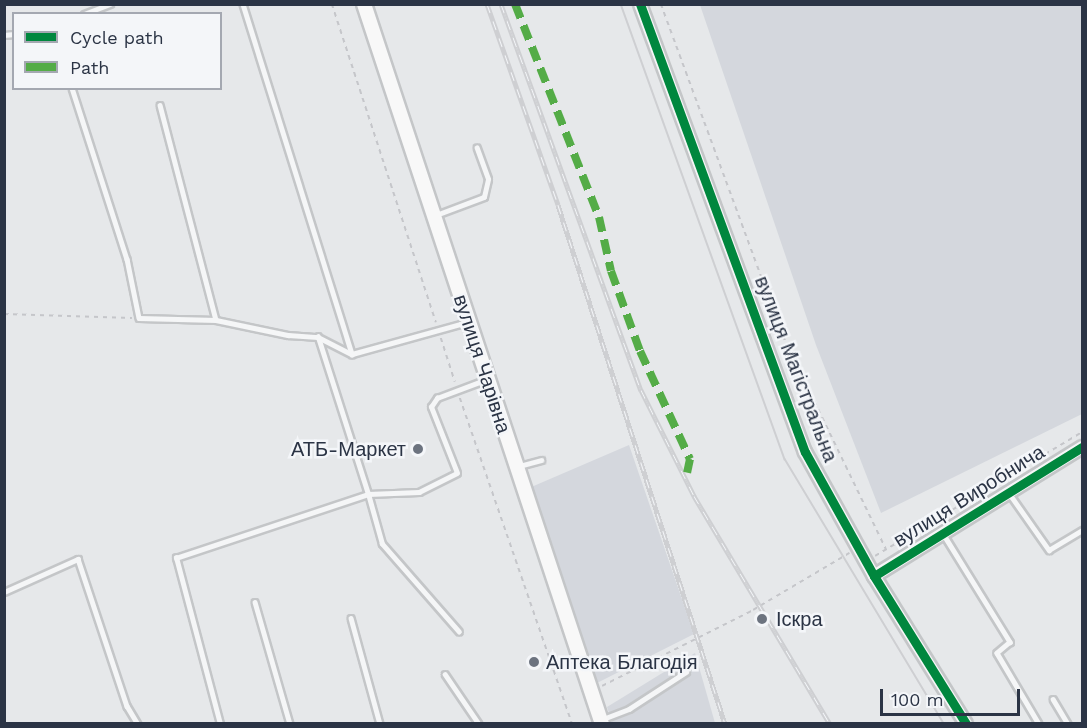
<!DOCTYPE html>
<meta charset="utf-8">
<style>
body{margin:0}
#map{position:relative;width:1087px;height:728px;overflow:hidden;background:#e6e8ea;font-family:"Work Sans",sans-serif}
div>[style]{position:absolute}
.built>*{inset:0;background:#d4d7dd}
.path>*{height:1.5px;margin-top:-0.75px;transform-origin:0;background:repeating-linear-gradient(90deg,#c5c6ca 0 4.5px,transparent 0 9px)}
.roads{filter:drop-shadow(2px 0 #c4c6c8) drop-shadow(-2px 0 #c4c6c8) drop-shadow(0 2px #c4c6c8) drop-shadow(0 -2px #c4c6c8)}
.service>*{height:4.5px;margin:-2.25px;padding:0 2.25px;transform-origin:2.25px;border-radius:2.25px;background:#f5f6f7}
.tertiary>*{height:12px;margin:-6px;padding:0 6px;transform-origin:6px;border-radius:6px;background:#f5f6f7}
.secondary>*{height:14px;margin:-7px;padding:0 7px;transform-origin:7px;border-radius:7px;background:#f8f8f8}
.tram>*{height:1.5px;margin:-0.75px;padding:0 0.75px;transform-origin:0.75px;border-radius:0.75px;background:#cecfd2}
.rail>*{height:5px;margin-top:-2.5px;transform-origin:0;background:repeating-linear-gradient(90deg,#f4f6f9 0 9px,#cecfd2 0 18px);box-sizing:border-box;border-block:2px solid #cecfd2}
.quiet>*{height:8px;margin-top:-4px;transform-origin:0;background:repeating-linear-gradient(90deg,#54ac47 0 15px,transparent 0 23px)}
.cycleway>*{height:9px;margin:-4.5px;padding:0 4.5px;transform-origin:4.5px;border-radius:4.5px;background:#00873e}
.dots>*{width:16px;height:16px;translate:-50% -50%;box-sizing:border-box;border:3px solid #f4f6f9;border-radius:50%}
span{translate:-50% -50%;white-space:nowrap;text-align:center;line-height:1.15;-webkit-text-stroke:5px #f4f6f9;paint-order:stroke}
.street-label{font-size:20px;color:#2b3445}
.poi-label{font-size:20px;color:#2b3445}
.right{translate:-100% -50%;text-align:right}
.left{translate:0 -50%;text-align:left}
.frame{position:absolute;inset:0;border:6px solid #2b3445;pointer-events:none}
.legend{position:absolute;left:12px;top:12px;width:210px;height:78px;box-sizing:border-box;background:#f4f6f9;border:2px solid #a4a8b1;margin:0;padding:8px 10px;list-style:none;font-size:18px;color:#2b3445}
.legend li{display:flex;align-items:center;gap:12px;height:30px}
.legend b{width:30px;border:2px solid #a4a8b1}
.scale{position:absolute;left:880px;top:689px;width:140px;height:27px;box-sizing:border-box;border:3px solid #2b3445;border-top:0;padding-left:8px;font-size:18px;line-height:21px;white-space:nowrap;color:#2b3445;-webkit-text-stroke:4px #f4f6f9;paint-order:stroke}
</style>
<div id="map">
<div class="built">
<i style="clip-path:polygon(700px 5px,1082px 5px,1082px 414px,881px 513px,816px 345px)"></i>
<i style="clip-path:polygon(629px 445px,694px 634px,593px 685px,529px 488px)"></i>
<i style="clip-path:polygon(695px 653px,715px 723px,612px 723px,607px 707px)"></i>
</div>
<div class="path">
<i style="left:332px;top:4px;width:335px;rotate:71.9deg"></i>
<i style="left:661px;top:4px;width:354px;rotate:69.8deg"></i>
<i style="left:783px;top:336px;width:237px;rotate:64.2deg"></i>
<i style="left:4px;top:314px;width:128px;rotate:1.8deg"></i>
<i style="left:441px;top:338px;width:46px;rotate:72.3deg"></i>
<i style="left:460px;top:398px;width:345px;rotate:71deg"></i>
<i style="left:875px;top:556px;width:241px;rotate:-30.9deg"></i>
<i style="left:602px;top:686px;width:169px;rotate:-26.7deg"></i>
<i style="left:753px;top:610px;width:112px;rotate:-30.7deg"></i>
</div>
<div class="roads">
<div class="service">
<i style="left:243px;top:4px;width:367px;rotate:72.7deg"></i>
<i style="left:84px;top:14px;width:28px;rotate:-21deg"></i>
<i style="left:4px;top:35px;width:10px;rotate:-6deg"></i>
<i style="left:72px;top:88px;width:180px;rotate:72.2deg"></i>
<i style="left:127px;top:259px;width:60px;rotate:78.5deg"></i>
<i style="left:139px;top:318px;width:77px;rotate:1.5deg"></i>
<i style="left:160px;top:105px;width:222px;rotate:75.4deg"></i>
<i style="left:216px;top:320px;width:74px;rotate:11.8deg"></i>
<i style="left:288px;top:335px;width:30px;rotate:4deg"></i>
<i style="left:436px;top:215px;width:51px;rotate:-20.6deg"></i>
<i style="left:484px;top:197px;width:18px;rotate:-77deg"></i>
<i style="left:488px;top:179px;width:33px;rotate:-110deg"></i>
<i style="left:519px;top:466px;width:23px;rotate:-15deg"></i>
<i style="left:1009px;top:493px;width:70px;rotate:54.9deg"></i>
<i style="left:1049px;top:550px;width:39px;rotate:-31deg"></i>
<i style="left:944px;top:535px;width:126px;rotate:58.3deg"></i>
<i style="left:1010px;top:642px;width:17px;rotate:140deg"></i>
<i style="left:997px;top:653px;width:82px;rotate:59.4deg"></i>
<i style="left:4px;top:592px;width:81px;rotate:-24deg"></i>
<i style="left:78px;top:559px;width:155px;rotate:71.6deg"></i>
<i style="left:127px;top:706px;width:21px;rotate:59deg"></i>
<i style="left:255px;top:602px;width:127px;rotate:74deg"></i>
<i style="left:351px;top:618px;width:110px;rotate:74.7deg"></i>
<i style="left:459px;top:632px;width:117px;rotate:-131.2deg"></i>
<i style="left:382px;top:544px;width:52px;rotate:-105.6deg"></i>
<i style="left:368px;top:494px;width:51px;rotate:-2.2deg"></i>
<i style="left:419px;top:492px;width:42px;rotate:-26.6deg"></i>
<i style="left:457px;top:473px;width:71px;rotate:-111.5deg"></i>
<i style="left:431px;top:407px;width:11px;rotate:-56deg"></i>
<i style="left:437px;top:398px;width:51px;rotate:-20.6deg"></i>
<i style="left:445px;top:674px;width:60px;rotate:55.8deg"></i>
<i style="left:1053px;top:699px;width:29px;rotate:59deg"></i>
<i style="left:603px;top:719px;width:28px;rotate:-21deg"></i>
<i style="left:629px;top:709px;width:68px;rotate:-33deg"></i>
<i style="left:220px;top:724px;width:172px;rotate:-104.8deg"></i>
<i style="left:176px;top:558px;width:202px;rotate:-18.4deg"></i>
<i style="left:368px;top:494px;width:165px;rotate:-107.7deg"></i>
<i style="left:318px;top:337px;width:38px;rotate:27deg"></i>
<i style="left:352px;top:354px;width:119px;rotate:-15.5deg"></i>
</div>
<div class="tertiary">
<i style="left:640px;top:4px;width:477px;rotate:69.8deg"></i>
<i style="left:805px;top:452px;width:142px;rotate:60.9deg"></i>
<i style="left:874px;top:576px;width:174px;rotate:58.1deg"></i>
<i style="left:874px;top:576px;width:245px;rotate:-31.8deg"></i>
</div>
<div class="secondary">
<i style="left:364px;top:4px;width:758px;rotate:71.71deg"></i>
</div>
</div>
<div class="tram">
<i style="left:621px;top:4px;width:484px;rotate:70.2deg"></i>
<i style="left:785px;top:459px;width:309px;rotate:59deg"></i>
</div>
<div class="rail">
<i style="left:487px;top:4px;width:213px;rotate:70.5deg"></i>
<i style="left:558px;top:205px;width:545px;rotate:72.16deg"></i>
<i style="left:501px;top:4px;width:411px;rotate:70.1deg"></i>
<i style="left:641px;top:390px;width:119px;rotate:63.4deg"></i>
<i style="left:694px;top:496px;width:265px;rotate:59.2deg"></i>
</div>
<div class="quiet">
<i style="left:515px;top:4px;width:229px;rotate:68.5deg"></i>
<i style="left:599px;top:217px;width:55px;rotate:77.5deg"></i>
<i style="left:611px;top:271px;width:85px;rotate:70.1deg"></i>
<i style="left:640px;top:351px;width:119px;rotate:65.2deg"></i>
<i style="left:690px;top:459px;width:14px;rotate:102deg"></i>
</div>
<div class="cycleway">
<i style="left:640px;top:4px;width:477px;rotate:69.8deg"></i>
<i style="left:805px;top:452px;width:142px;rotate:60.9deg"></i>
<i style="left:874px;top:576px;width:174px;rotate:58.1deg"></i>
<i style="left:874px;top:576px;width:245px;rotate:-31.8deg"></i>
</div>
<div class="dots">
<i style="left:418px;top:449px;background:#6c737f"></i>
<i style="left:762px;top:619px;background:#6c737f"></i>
<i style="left:534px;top:662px;background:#6c737f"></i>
</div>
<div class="street-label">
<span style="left:482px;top:364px;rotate:72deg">вулиця Чарівна</span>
<span style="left:796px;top:369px;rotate:69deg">вулиця Магістральна</span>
<span style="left:969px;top:496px;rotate:-32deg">вулиця Виробнича</span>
</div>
<div class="poi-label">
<span class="right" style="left:406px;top:449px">АТБ-Маркет</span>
<span class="left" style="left:776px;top:619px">Іскра</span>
<span class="left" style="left:546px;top:662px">Аптека Благодія</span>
</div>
<div class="frame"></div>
<ul class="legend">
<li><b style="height:8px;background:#00873e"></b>Cycle path</li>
<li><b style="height:8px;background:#54ac47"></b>Path</li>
</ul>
<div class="scale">100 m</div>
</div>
